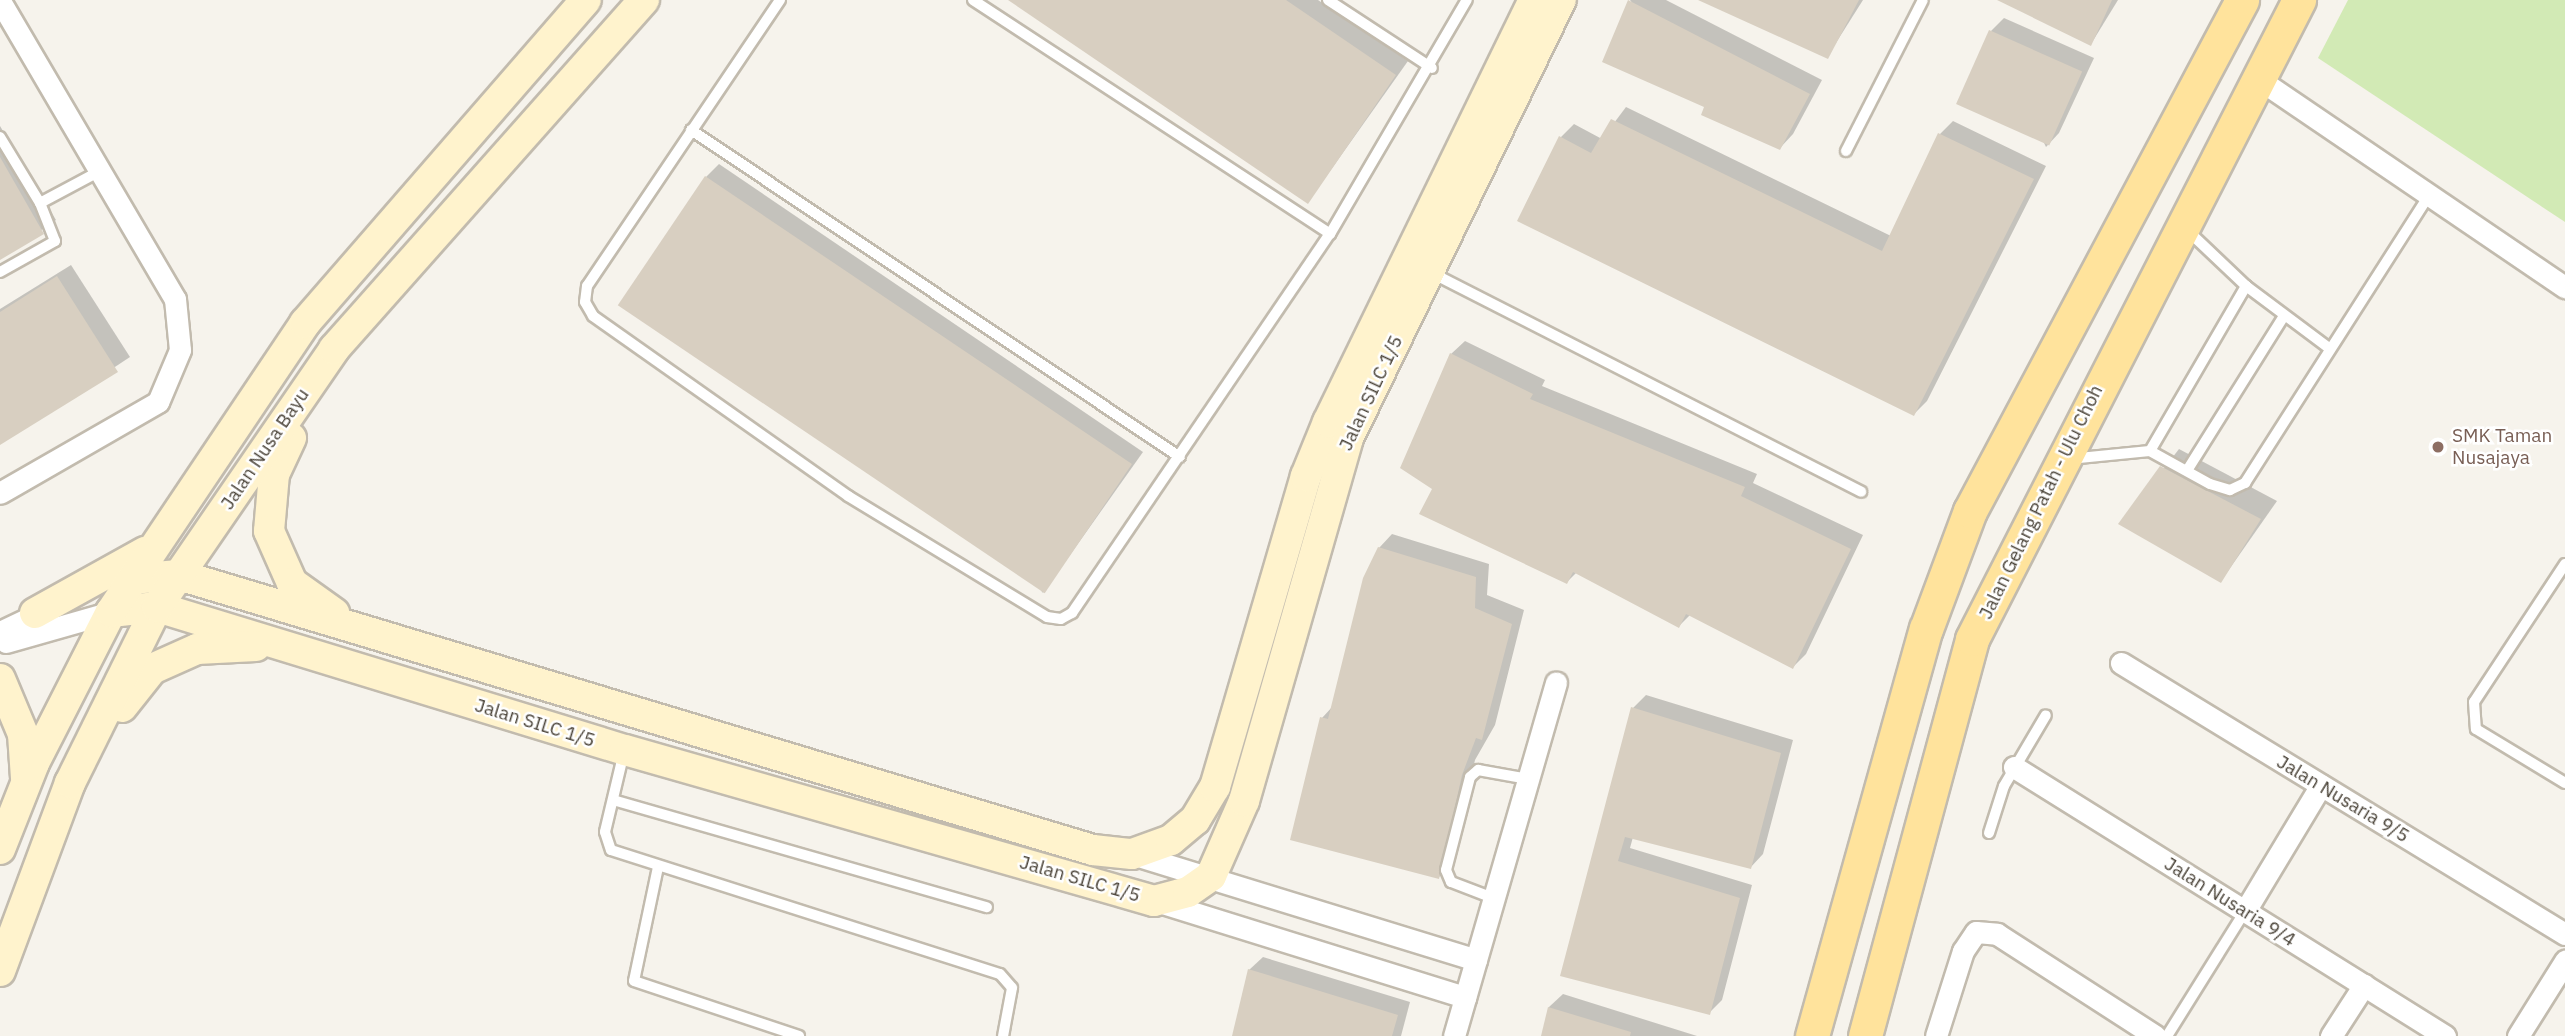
<!DOCTYPE html>
<style>
body{margin:0}
#map{position:relative;width:2565px;height:1036px;overflow:hidden;background:#f6f3ec;font-family:"IBM Plex Sans",sans-serif}
div>[style]{position:absolute}
.green>*{inset:0;background:#d2eab5}
.shadow>*{inset:0;background:#0003}
.building>*{inset:0;background:#d8cfc1;transform-origin:0 0}
.roads{filter:drop-shadow(2px 0 #c2bbae) drop-shadow(-2px 0 #c2bbae) drop-shadow(0 2px #c2bbae) drop-shadow(0 -2px #c2bbae)}
.lane>*{height:10px;margin:-5px;padding:0 5px;transform-origin:5px;border-radius:5px;background:#fff}
.street>*{height:21px;margin:-10.5px;padding:0 10.5px;transform-origin:10.5px;border-radius:10.5px;background:#fff}
.secondary>*{height:30px;margin:-15px;padding:0 15px;transform-origin:15px;border-radius:15px;background:#fff3cd}
.primary>*{height:33px;margin:-16.5px;padding:0 16.5px;transform-origin:16.5px;border-radius:16.5px;background:#ffe39c}
.dots>*{width:19px;height:19px;translate:-50% -50%;box-sizing:border-box;border:4px solid #fff;border-radius:50%}
span{translate:-50% -50%;white-space:nowrap;text-align:center;line-height:1.15;-webkit-text-stroke:5px #fff;paint-order:stroke}
.street-label{font-size:19px;color:#4b4439}
.education-label{font-size:19px;color:#785e54}
.left{translate:0 -50%;text-align:left}
</style>
<div id="map">
<div class="green">
<i style="clip-path:polygon(2348px 0,2565px 0,2565px 222px,2318px 58px)"></i>
</div>
<div class="shadow">
<i style="clip-path:polygon(1011px 0,1318px 0,1408px 61px,1308px 202px)"></i>
<i style="clip-path:polygon(1630px 0,1666px 0,1822px 80px,1793px 134px,1780px 148px,1706px 106px)"></i>
<i style="clip-path:polygon(1701px 0,1863px 0,1827px 57px)"></i>
<i style="clip-path:polygon(2001px 0,2118px 0,2091px 44px)"></i>
<i style="clip-path:polygon(2004px 18px,2094px 58px,2059px 133px,2046px 147px,1991px 31px)"></i>
<i style="clip-path:polygon(1626px 107px,1891px 236px,1940px 134px,1953px 121px,2046px 166px,1927px 401px,1914px 414px,1520px 220px,1561px 137px,1574px 124px,1602px 139px)"></i>
<i style="clip-path:polygon(0 126px,56px 220px,0 258px)"></i>
<i style="clip-path:polygon(719px 164px,1143px 452px,1043px 593px,706px 177px)"></i>
<i style="clip-path:polygon(71px 265px,130px 357px,0 443px,0 309px)"></i>
<i style="clip-path:polygon(1465px 341px,1545px 380px,1542px 386px,1757px 474px,1753px 483px,1863px 535px,1806px 654px,1793px 667px,1691px 614px,1679px 626px,1577px 572px,1567px 582px,1434px 488px,1451px 354px)"></i>
<i style="clip-path:polygon(2179px 449px,2277px 501px,2221px 581px,2121px 524px)"></i>
<i style="clip-path:polygon(1392px 534px,1489px 564px,1487px 595px,1524px 610px,1495px 725px,1475px 760px,1452px 864px,1439px 877px,1322px 718px,1333px 706px,1379px 548px)"></i>
<i style="clip-path:polygon(1646px 695px,1793px 740px,1763px 854px,1750px 868px,1633px 837px,1630px 848px,1752px 885px,1722px 1000px,1709px 1013px,1563px 975px,1633px 708px)"></i>
<i style="clip-path:polygon(1263px 957px,1410px 1002px,1401px 1036px,1234px 1036px,1249px 970px)"></i>
<i style="clip-path:polygon(1563px 994px,1697px 1036px,1543px 1036px,1549px 1007px)"></i>
</div>
<div class="building">
<i style="clip-path:polygon(1008px 0,1286px 0,1396px 75px,1308px 204px)"></i>
<i style="clip-path:polygon(1628px 0,1810px 94px,1780px 150px,1701px 115px,1704px 107px,1602px 62px)"></i>
<i style="clip-path:polygon(1698px 0,1859px 0,1828px 59px)"></i>
<i style="clip-path:polygon(1997px 0,2112px 0,2091px 46px)"></i>
<i style="left:1989px;top:30px;width:102px;height:81px;rotate:24deg"></i>
<i style="clip-path:polygon(1611px 119px,1882px 251px,1938px 133px,2034px 179px,1914px 416px,1517px 221px,1559px 136px,1591px 153px)"></i>
<i style="clip-path:polygon(0 157px,44px 234px,0 260px)"></i>
<i style="left:705px;top:176px;width:515px;height:156px;rotate:34deg"></i>
<i style="clip-path:polygon(57px 276px,118px 372px,0 445px,0 312px)"></i>
<i style="clip-path:polygon(1450px 353px,1533px 394px,1530px 399px,1745px 487px,1741px 496px,1851px 549px,1793px 669px,1686px 614px,1679px 628px,1573px 572px,1567px 584px,1419px 514px,1432px 489px,1400px 468px)"></i>
<i style="clip-path:polygon(2160px 466px,2261px 519px,2221px 583px,2118px 524px)"></i>
<i style="clip-path:polygon(1378px 547px,1476px 577px,1475px 608px,1512px 624px,1482px 740px,1476px 738px,1462px 775px,1439px 879px,1290px 840px,1320px 717px,1328px 719px,1363px 578px)"></i>
<i style="clip-path:polygon(1631px 707px,1781px 753px,1751px 869px,1625px 837px,1618px 861px,1740px 898px,1710px 1015px,1560px 976px)"></i>
<i style="clip-path:polygon(1248px 969px,1398px 1015px,1392px 1036px,1232px 1036px)"></i>
<i style="clip-path:polygon(1548px 1007px,1631px 1032px,1630px 1036px,1541px 1036px)"></i>
</div>
<div class="roads">
<div class="lane">
<i style="left:780px;top:0;width:345px;rotate:124deg"></i>
<i style="left:587px;top:286px;width:16px;rotate:97deg"></i>
<i style="left:585px;top:302px;width:16px;rotate:60deg"></i>
<i style="left:593px;top:316px;width:312px;rotate:35.2deg"></i>
<i style="left:848px;top:496px;width:233px;rotate:31.3deg"></i>
<i style="left:1047px;top:617px;width:14px;rotate:8deg"></i>
<i style="left:1061px;top:619px;width:13px;rotate:-29deg"></i>
<i style="left:1072px;top:613px;width:458px;rotate:-55.8deg"></i>
<i style="left:1330px;top:234px;width:271px;rotate:-59.7deg"></i>
<i style="left:973px;top:0;width:427px;rotate:33.2deg"></i>
<i style="left:1328px;top:0;width:124px;rotate:33.2deg"></i>
<i style="left:691px;top:130px;width:588px;rotate:33.77deg"></i>
<i style="left:0;top:137px;width:77px;rotate:58.8deg"></i>
<i style="left:40px;top:203px;width:68px;rotate:-28.1deg"></i>
<i style="left:1846px;top:151px;width:169px;rotate:-63deg"></i>
<i style="left:2186px;top:229px;width:83px;rotate:43.5deg"></i>
<i style="left:2246px;top:286px;width:104px;rotate:36.8deg"></i>
<i style="left:0;top:272px;width:63px;rotate:-29.4deg"></i>
<i style="left:55px;top:241px;width:41px;rotate:-111.5deg"></i>
<i style="left:1430px;top:272px;width:484px;rotate:27deg"></i>
<i style="left:2150px;top:451px;width:191px;rotate:-59.8deg"></i>
<i style="left:2069px;top:459px;width:81px;rotate:-5.6deg"></i>
<i style="left:2150px;top:451px;width:68px;rotate:28.8deg"></i>
<i style="left:2210px;top:484px;width:21px;rotate:17deg"></i>
<i style="left:2230px;top:490px;width:17px;rotate:-25deg"></i>
<i style="left:2245px;top:483px;width:342px;rotate:-57.4deg"></i>
<i style="left:2188px;top:469px;width:181px;rotate:-57.9deg"></i>
<i style="left:2565px;top:564px;width:165px;rotate:123.4deg"></i>
<i style="left:2474px;top:702px;width:27px;rotate:86deg"></i>
<i style="left:2476px;top:729px;width:104px;rotate:31.2deg"></i>
<i style="left:624px;top:752px;width:82px;rotate:103.4deg"></i>
<i style="left:605px;top:832px;width:19px;rotate:72deg"></i>
<i style="left:611px;top:850px;width:408px;rotate:17.7deg"></i>
<i style="left:1000px;top:974px;width:18px;rotate:49deg"></i>
<i style="left:1012px;top:988px;width:49px;rotate:100.6deg"></i>
<i style="left:613px;top:800px;width:389px;rotate:16deg"></i>
<i style="left:1989px;top:833px;width:49px;rotate:-72.3deg"></i>
<i style="left:2004px;top:786px;width:82px;rotate:-59.4deg"></i>
<i style="left:658px;top:867px;width:116px;rotate:101.9deg"></i>
<i style="left:634px;top:981px;width:174px;rotate:18.4deg"></i>
<i style="left:1493px;top:898px;width:45px;rotate:-159.1deg"></i>
<i style="left:1451px;top:882px;width:13px;rotate:-113deg"></i>
<i style="left:1446px;top:870px;width:96px;rotate:-75.5deg"></i>
<i style="left:1470px;top:777px;width:11px;rotate:-41deg"></i>
<i style="left:1478px;top:770px;width:51px;rotate:10.2deg"></i>
<i style="left:2167px;top:1036px;width:147px;rotate:-58deg"></i>
</div>
<div class="street">
<i style="left:0;top:1px;width:346px;rotate:59.6deg"></i>
<i style="left:175px;top:299px;width:51px;rotate:84.4deg"></i>
<i style="left:180px;top:350px;width:56px;rotate:112.9deg"></i>
<i style="left:158px;top:402px;width:182px;rotate:150.1deg"></i>
<i style="left:2260px;top:80px;width:369px;rotate:34.2deg"></i>
<i style="left:0;top:632px;width:53px;rotate:-25.6deg"></i>
<i style="left:6px;top:642px;width:109px;rotate:-15.9deg"></i>
<i style="left:2121px;top:663px;width:520px;rotate:31.4deg"></i>
<i style="left:2014px;top:767px;width:508px;rotate:31.97deg"></i>
<i style="left:1132px;top:854px;width:360px;rotate:17.1deg"></i>
<i style="left:1156px;top:901px;width:324px;rotate:17.3deg"></i>
<i style="left:2245px;top:911px;width:147px;rotate:-58.9deg"></i>
<i style="left:1454px;top:1036px;width:368px;rotate:-73.9deg"></i>
<i style="left:1936px;top:1036px;width:89px;rotate:-72.4deg"></i>
<i style="left:1963px;top:951px;width:23px;rotate:-56deg"></i>
<i style="left:1976px;top:932px;width:21px;rotate:5deg"></i>
<i style="left:1997px;top:934px;width:188px;rotate:32.8deg"></i>
<i style="left:2331px;top:1036px;width:61px;rotate:-57.1deg"></i>
<i style="left:2518px;top:1036px;width:89px;rotate:-57.9deg"></i>
</div>
<div class="secondary">
<i style="left:291px;top:438px;width:40px;rotate:115deg"></i>
<i style="left:274px;top:474px;width:57px;rotate:95deg"></i>
<i style="left:269px;top:531px;width:57px;rotate:66.1deg"></i>
<i style="left:292px;top:583px;width:52px;rotate:35.5deg"></i>
<i style="left:131px;top:579px;width:48px;rotate:-4.8deg"></i>
<i style="left:179px;top:575px;width:954px;rotate:16.75deg"></i>
<i style="left:1093px;top:850px;width:39px;rotate:6deg"></i>
<i style="left:1132px;top:854px;width:41px;rotate:-19.7deg"></i>
<i style="left:1171px;top:840px;width:31px;rotate:-40deg"></i>
<i style="left:1195px;top:820px;width:39px;rotate:-59deg"></i>
<i style="left:1215px;top:787px;width:324px;rotate:-73.7deg"></i>
<i style="left:1306px;top:476px;width:58px;rotate:-67.8deg"></i>
<i style="left:1328px;top:422px;width:470px;rotate:-64deg"></i>
<i style="left:111px;top:612px;width:46px;rotate:-6.2deg"></i>
<i style="left:157px;top:607px;width:489px;rotate:17deg"></i>
<i style="left:625px;top:750px;width:550px;rotate:15.93deg"></i>
<i style="left:1154px;top:901px;width:35px;rotate:-15deg"></i>
<i style="left:1188px;top:892px;width:28px;rotate:-35deg"></i>
<i style="left:1211px;top:876px;width:82px;rotate:-66.3deg"></i>
<i style="left:1244px;top:801px;width:378px;rotate:-74deg"></i>
<i style="left:1348px;top:438px;width:487px;rotate:-64.1deg"></i>
<i style="left:35px;top:613px;width:126px;rotate:-29deg"></i>
<i style="left:0;top:679px;width:60px;rotate:67.3deg"></i>
<i style="left:23px;top:734px;width:44px;rotate:86.1deg"></i>
<i style="left:122px;top:707px;width:48px;rotate:-51.7deg"></i>
<i style="left:152px;top:669px;width:49px;rotate:-24deg"></i>
<i style="left:197px;top:649px;width:59px;rotate:-2.9deg"></i>
<i style="left:0;top:849px;width:92px;rotate:-68.4deg"></i>
<i style="left:34px;top:763px;width:169px;rotate:-63deg"></i>
<i style="left:111px;top:612px;width:348px;rotate:-56.1deg"></i>
<i style="left:305px;top:323px;width:428px;rotate:-49deg"></i>
<i style="left:0;top:971px;width:201px;rotate:-69.6deg"></i>
<i style="left:70px;top:783px;width:196px;rotate:-63.7deg"></i>
<i style="left:157px;top:607px;width:313px;rotate:-55.5deg"></i>
<i style="left:334px;top:349px;width:467px;rotate:-48.4deg"></i>
</div>
<div class="primary">
<i style="left:1812px;top:1036px;width:423px;rotate:-74.4deg"></i>
<i style="left:1926px;top:629px;width:126px;rotate:-69.6deg"></i>
<i style="left:1970px;top:511px;width:579px;rotate:-61.97deg"></i>
<i style="left:1865px;top:1036px;width:411px;rotate:-74.9deg"></i>
<i style="left:1972px;top:639px;width:718px;rotate:-62.9deg"></i>
</div>
</div>
<div class="dots">
<i style="left:2438px;top:447px;background:#8d6e63"></i>
</div>
<div class="street-label">
<span style="left:1371px;top:393px;rotate:-65deg">Jalan SILC 1/5</span>
<span style="left:265px;top:449px;rotate:-56deg">Jalan Nusa Bayu</span>
<span style="left:2041px;top:502px;rotate:-64deg">Jalan Gelang Patah - Ulu Choh</span>
<span style="left:535px;top:723px;rotate:17deg">Jalan SILC 1/5</span>
<span style="left:2343px;top:799px;rotate:31deg">Jalan Nusaria 9/5</span>
<span style="left:1080px;top:879px;rotate:16deg">Jalan SILC 1/5</span>
<span style="left:2230px;top:902px;rotate:32deg">Jalan Nusaria 9/4</span>
</div>
<div class="education-label">
<span class="left" style="left:2452px;top:447px">SMK Taman<br>Nusajaya</span>
</div>
</div>
